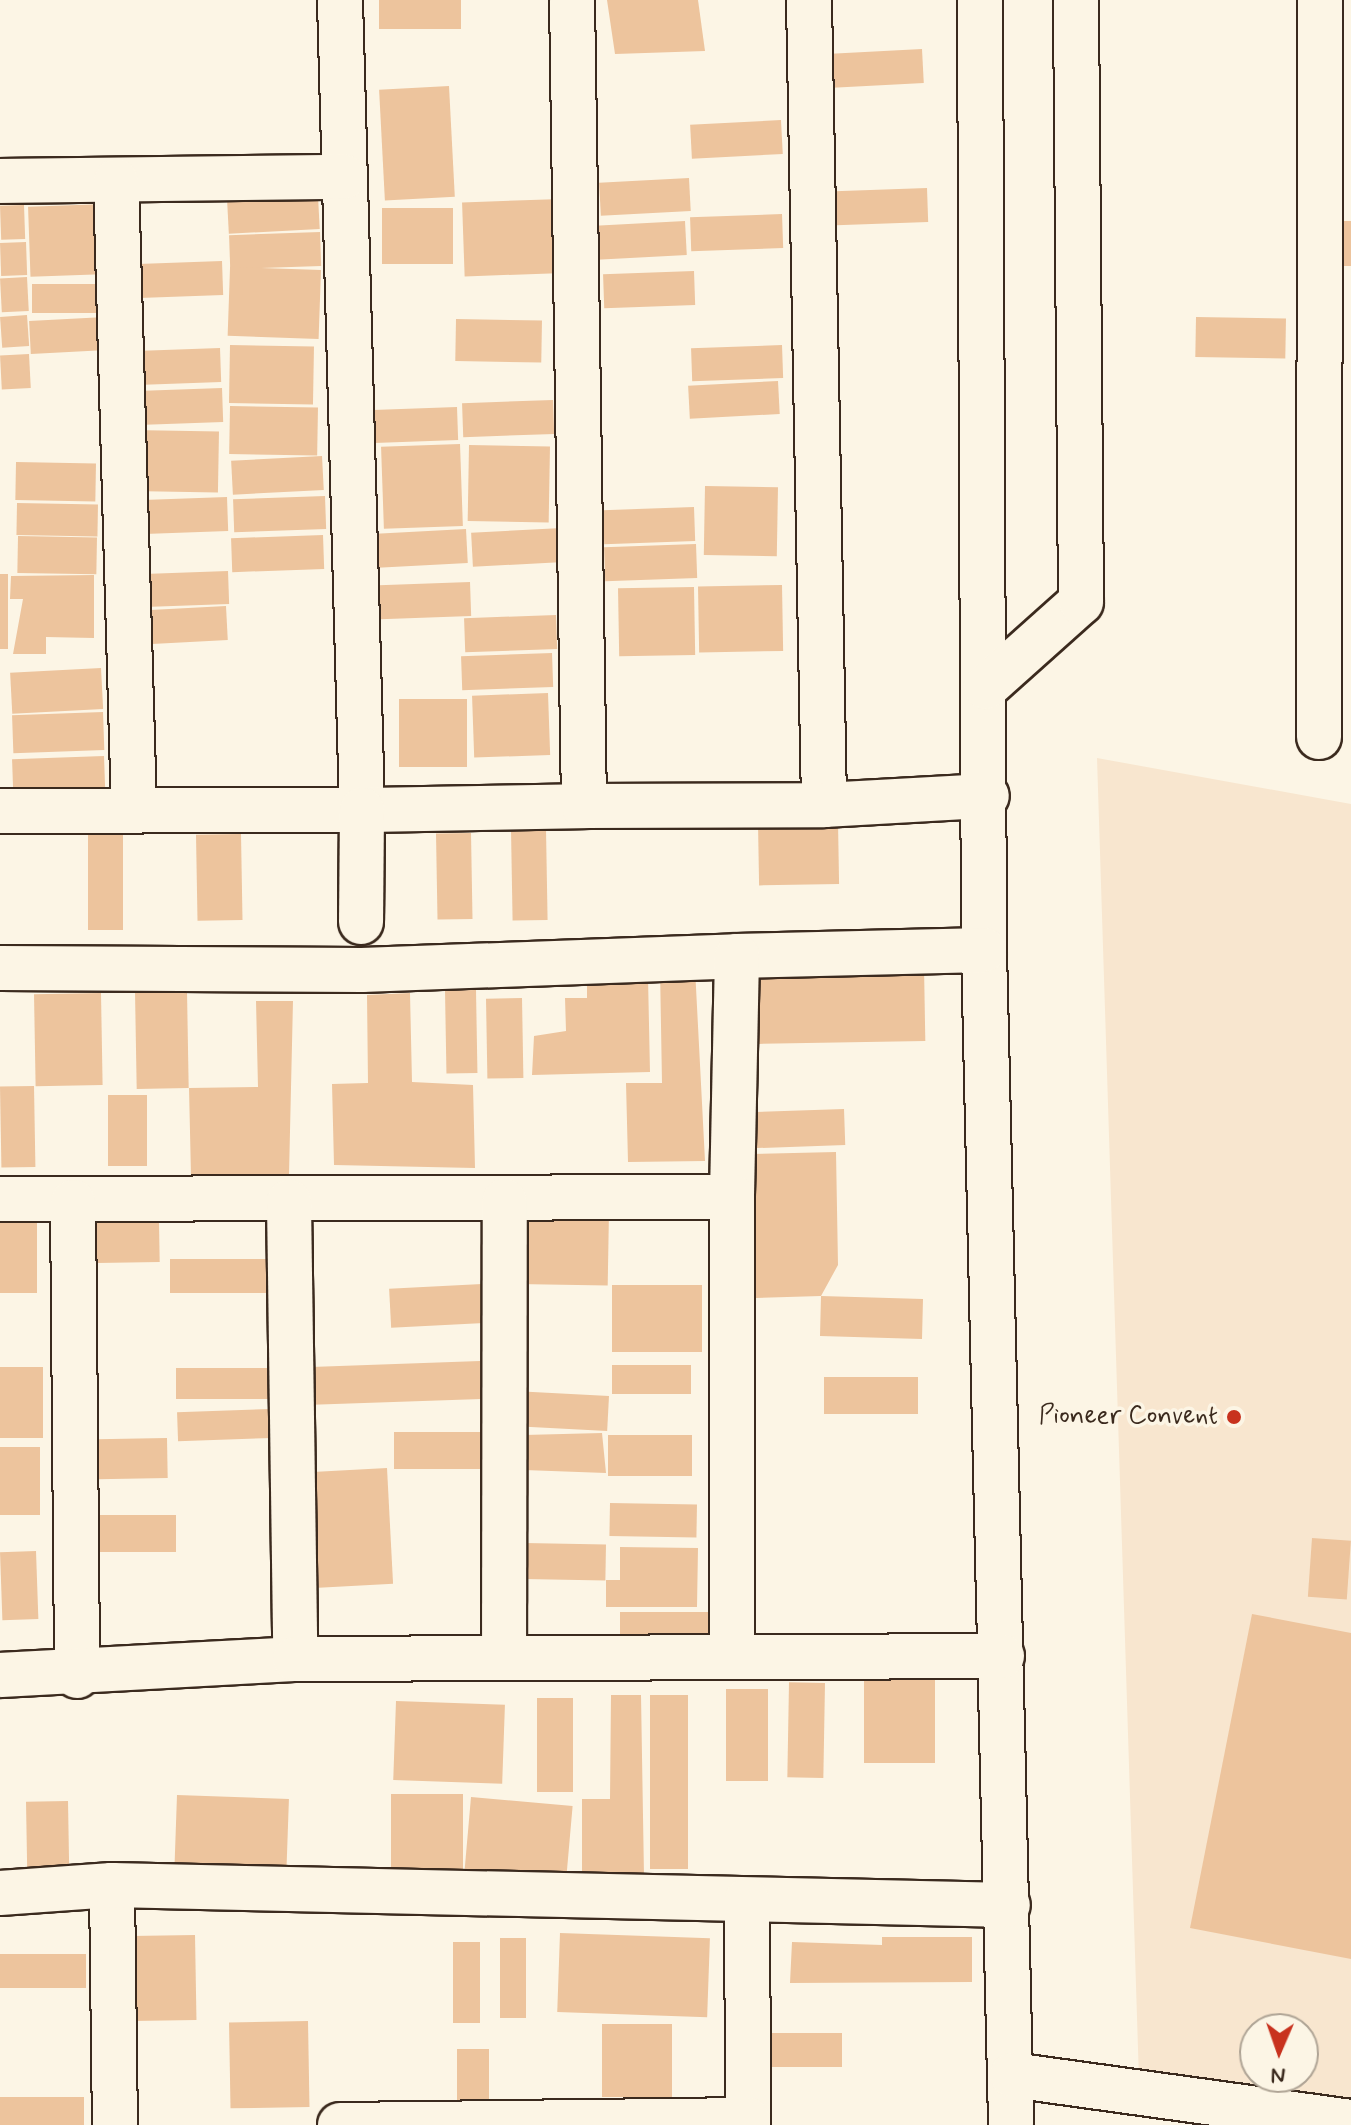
<!DOCTYPE html>
<style>
body{margin:0}
#map{position:relative;width:1351px;height:2125px;overflow:hidden;background:#fcf5e5;font-family:Mynerve,sans-serif}
div>[style]{position:absolute}
.built>*{inset:0;background:#f8e6cf}
.building>*{inset:0;background:#edc49d;transform-origin:0 0}
.roads{filter:drop-shadow(2px 0 #3b2a1e) drop-shadow(-2px 0 #3b2a1e) drop-shadow(0 2px #3b2a1e) drop-shadow(0 -2px #3b2a1e)}
.minor>*{height:44px;margin:-22px;padding:0 22px;transform-origin:22px;border-radius:22px;background:#fcf5e5}
.dots>*{width:22px;height:22px;translate:-50% -50%;box-sizing:border-box;border:4px solid #fcf5e5;border-radius:50%}
span{translate:-50% -50%;white-space:nowrap;text-align:center;line-height:1.15;-webkit-text-stroke:7px #fcf5e5;paint-order:stroke}
.poi-label{font-size:26px;color:#3b2a1e}
.right{translate:-100% -50%;text-align:right}
.north{position:absolute;left:1239px;top:2013px;width:80px;height:80px;box-sizing:border-box;background:#fcf5e5;border:2px solid #afa495;border-radius:50%;rotate:182deg;font-size:22px;font-weight:700;line-height:32px;text-align:center;color:#3b2a1e}
.north::after{content:'';display:block;margin:auto;width:28px;height:36px;background:#c8321e;clip-path:polygon(50% 0,100% 100%,50% 72%,0 100%)}
</style>
<div id="map">
<div class="built">
<i style="clip-path:polygon(evenodd,1097px 758px,1351px 804px,1351px 2108px,1139px 2080px,1097px 758px,1255px 2029px,1303px 2029px,1303px 2077px,1255px 2077px,1255px 2029px)"></i>
</div>
<div class="building">
<i style="left:379px;top:0;width:82px;height:29px"></i>
<i style="clip-path:polygon(607px 0,698px 0,705px 51px,615px 54px)"></i>
<i style="left:922px;top:49px;width:34px;height:91px;rotate:87deg"></i>
<i style="left:449px;top:86px;width:111px;height:70px;rotate:87deg"></i>
<i style="left:781px;top:120px;width:34px;height:91px;rotate:87deg"></i>
<i style="left:689px;top:178px;width:33px;height:90px;rotate:87deg"></i>
<i style="left:927px;top:188px;width:34px;height:92px;rotate:88deg"></i>
<i style="left:318px;top:196px;width:33px;height:91px;rotate:87deg"></i>
<i style="left:561px;top:199px;width:74px;height:99px;rotate:88deg"></i>
<i style="left:106px;top:204px;width:70px;height:78px;rotate:88deg"></i>
<i style="left:24px;top:205px;width:34px;height:24px;rotate:88deg"></i>
<i style="left:453px;top:208px;width:56px;height:71px;rotate:90deg"></i>
<i style="left:782px;top:214px;width:34px;height:92px;rotate:88deg"></i>
<i style="left:685px;top:221px;width:34px;height:90px;rotate:87deg"></i>
<i style="left:1332px;top:221px;width:19px;height:45px"></i>
<i style="left:320px;top:232px;width:34px;height:91px;rotate:88deg"></i>
<i style="left:26px;top:242px;width:33px;height:26px;rotate:88deg"></i>
<i style="left:222px;top:261px;width:34px;height:91px;rotate:88deg"></i>
<i style="left:321px;top:270px;width:69px;height:91px;rotate:92deg"></i>
<i style="left:694px;top:271px;width:34px;height:91px;rotate:88deg"></i>
<i style="left:27px;top:277px;width:34px;height:27px;rotate:87deg"></i>
<i style="left:105px;top:284px;width:29px;height:73px;rotate:90deg"></i>
<i style="left:27px;top:315px;width:31px;height:27px;rotate:86deg"></i>
<i style="left:105px;top:317px;width:33px;height:76px;rotate:87deg"></i>
<i style="left:1196px;top:317px;width:90px;height:40px;rotate:1deg"></i>
<i style="left:456px;top:319px;width:86px;height:42px;rotate:1deg"></i>
<i style="left:230px;top:345px;width:84px;height:58px;rotate:1deg"></i>
<i style="left:782px;top:345px;width:33px;height:91px;rotate:88deg"></i>
<i style="left:220px;top:348px;width:34px;height:91px;rotate:88deg"></i>
<i style="left:29px;top:354px;width:34px;height:29px;rotate:87deg"></i>
<i style="left:778px;top:381px;width:33px;height:90px;rotate:87deg"></i>
<i style="left:222px;top:388px;width:34px;height:92px;rotate:88deg"></i>
<i style="left:553px;top:400px;width:34px;height:91px;rotate:88deg"></i>
<i style="left:230px;top:406px;width:88px;height:48px;rotate:1deg"></i>
<i style="left:457px;top:407px;width:33px;height:91px;rotate:88deg"></i>
<i style="left:132px;top:430px;width:87px;height:61px;rotate:1deg"></i>
<i style="left:460px;top:444px;width:82px;height:79px;rotate:88deg"></i>
<i style="left:469px;top:445px;width:81px;height:76px;rotate:1deg"></i>
<i style="left:322px;top:456px;width:34px;height:91px;rotate:87deg"></i>
<i style="left:16px;top:462px;width:80px;height:38px;rotate:1deg"></i>
<i style="left:705px;top:486px;width:73px;height:69px;rotate:1deg"></i>
<i style="left:325px;top:496px;width:33px;height:92px;rotate:88deg"></i>
<i style="left:227px;top:497px;width:34px;height:91px;rotate:88deg"></i>
<i style="left:17px;top:503px;width:81px;height:32px;rotate:1deg"></i>
<i style="left:694px;top:507px;width:34px;height:91px;rotate:88deg"></i>
<i style="left:562px;top:528px;width:34px;height:91px;rotate:87deg"></i>
<i style="left:466px;top:529px;width:34px;height:90px;rotate:87deg"></i>
<i style="left:323px;top:535px;width:34px;height:92px;rotate:88deg"></i>
<i style="left:18px;top:536px;width:79px;height:37px;rotate:1deg"></i>
<i style="left:696px;top:544px;width:34px;height:92px;rotate:88deg"></i>
<i style="left:228px;top:571px;width:33px;height:91px;rotate:88deg"></i>
<i style="left:0;top:574px;width:8px;height:75px"></i>
<i style="clip-path:polygon(94px 575px,94px 638px,46px 637px,46px 654px,13px 654px,23px 599px,10px 599px,11px 576px)"></i>
<i style="left:470px;top:582px;width:34px;height:91px;rotate:88deg"></i>
<i style="left:782px;top:585px;width:66px;height:84px;rotate:89deg"></i>
<i style="left:694px;top:587px;width:68px;height:76px;rotate:89deg"></i>
<i style="left:226px;top:606px;width:34px;height:90px;rotate:87deg"></i>
<i style="left:556px;top:615px;width:34px;height:92px;rotate:88deg"></i>
<i style="left:552px;top:653px;width:34px;height:91px;rotate:88deg"></i>
<i style="left:101px;top:668px;width:41px;height:91px;rotate:87deg"></i>
<i style="left:548px;top:693px;width:62px;height:76px;rotate:88deg"></i>
<i style="left:399px;top:699px;width:68px;height:68px"></i>
<i style="left:103px;top:712px;width:38px;height:91px;rotate:88deg"></i>
<i style="left:104px;top:756px;width:33px;height:92px;rotate:88deg"></i>
<i style="left:838px;top:822px;width:62px;height:80px;rotate:89deg"></i>
<i style="left:546px;top:829px;width:91px;height:35px;rotate:89deg"></i>
<i style="left:88px;top:831px;width:35px;height:99px"></i>
<i style="left:471px;top:833px;width:86px;height:35px;rotate:89deg"></i>
<i style="left:241px;top:834px;width:86px;height:45px;rotate:89deg"></i>
<i style="left:924px;top:966px;width:75px;height:167px;rotate:89deg"></i>
<i style="clip-path:polygon(660px 968px,695px 968px,705px 1161px,628px 1162px,626px 1083px,662px 1083px)"></i>
<i style="clip-path:polygon(648px 977px,650px 1072px,532px 1075px,534px 1036px,566px 1031px,565px 998px,587px 998px,587px 978px)"></i>
<i style="left:476px;top:990px;width:83px;height:31px;rotate:89deg"></i>
<i style="left:187px;top:991px;width:97px;height:52px;rotate:89deg"></i>
<i style="left:101px;top:993px;width:92px;height:67px;rotate:89deg"></i>
<i style="clip-path:polygon(410px 993px,412px 1082px,473px 1085px,475px 1168px,334px 1165px,332px 1084px,368px 1083px,367px 995px)"></i>
<i style="left:522px;top:998px;width:80px;height:36px;rotate:89deg"></i>
<i style="clip-path:polygon(256px 1001px,293px 1001px,289px 1175px,191px 1176px,189px 1088px,258px 1087px)"></i>
<i style="left:34px;top:1086px;width:81px;height:34px;rotate:89deg"></i>
<i style="left:108px;top:1095px;width:39px;height:71px"></i>
<i style="left:844px;top:1109px;width:36px;height:89px;rotate:88deg"></i>
<i style="clip-path:polygon(836px 1152px,838px 1265px,821px 1296px,923px 1299px,922px 1339px,820px 1336px,821px 1296px,756px 1298px,749px 1154px)"></i>
<i style="left:518px;top:1210px;width:91px;height:74px;rotate:1deg"></i>
<i style="left:0;top:1219px;width:37px;height:74px"></i>
<i style="left:159px;top:1222px;width:40px;height:78px;rotate:89deg"></i>
<i style="left:266px;top:1259px;width:34px;height:96px;rotate:90deg"></i>
<i style="left:482px;top:1284px;width:39px;height:93px;rotate:87deg"></i>
<i style="left:612px;top:1285px;width:90px;height:67px"></i>
<i style="left:480px;top:1361px;width:38px;height:176px;rotate:88deg"></i>
<i style="left:612px;top:1365px;width:79px;height:29px"></i>
<i style="left:0;top:1367px;width:43px;height:71px"></i>
<i style="left:276px;top:1368px;width:31px;height:100px;rotate:90deg"></i>
<i style="left:918px;top:1377px;width:37px;height:94px;rotate:90deg"></i>
<i style="left:609px;top:1396px;width:35px;height:86px;rotate:93deg"></i>
<i style="left:271px;top:1409px;width:29px;height:94px;rotate:88deg"></i>
<i style="left:482px;top:1432px;width:37px;height:88px;rotate:90deg"></i>
<i style="clip-path:polygon(602px 1433px,606px 1473px,524px 1470px,524px 1435px)"></i>
<i style="left:608px;top:1435px;width:84px;height:41px"></i>
<i style="left:167px;top:1438px;width:40px;height:84px;rotate:89deg"></i>
<i style="left:0;top:1447px;width:40px;height:68px"></i>
<i style="left:387px;top:1468px;width:116px;height:79px;rotate:87deg"></i>
<i style="left:610px;top:1503px;width:87px;height:33px;rotate:1deg"></i>
<i style="left:176px;top:1515px;width:37px;height:90px;rotate:90deg"></i>
<i style="left:1312px;top:1538px;width:39px;height:59px;rotate:4deg"></i>
<i style="left:525px;top:1543px;width:81px;height:36px;rotate:1deg"></i>
<i style="clip-path:polygon(620px 1547px,698px 1548px,697px 1607px,606px 1607px,606px 1580px,620px 1580px)"></i>
<i style="left:36px;top:1551px;width:68px;height:36px;rotate:88deg"></i>
<i style="left:620px;top:1612px;width:89px;height:40px"></i>
<i style="clip-path:polygon(1252px 1614px,1351px 1633px,1351px 1959px,1190px 1928px)"></i>
<i style="left:864px;top:1674px;width:71px;height:89px"></i>
<i style="left:825px;top:1683px;width:95px;height:36px;rotate:91deg"></i>
<i style="left:726px;top:1689px;width:42px;height:92px"></i>
<i style="clip-path:polygon(611px 1695px,641px 1695px,644px 1876px,582px 1875px,582px 1799px,610px 1799px)"></i>
<i style="left:650px;top:1695px;width:38px;height:174px"></i>
<i style="left:537px;top:1698px;width:36px;height:94px"></i>
<i style="left:396px;top:1701px;width:109px;height:79px;rotate:2deg"></i>
<i style="left:391px;top:1794px;width:72px;height:82px"></i>
<i style="left:177px;top:1795px;width:112px;height:78px;rotate:2deg"></i>
<i style="left:471px;top:1797px;width:102px;height:74px;rotate:5deg"></i>
<i style="left:68px;top:1801px;width:73px;height:42px;rotate:89deg"></i>
<i style="left:560px;top:1933px;width:150px;height:79px;rotate:2deg"></i>
<i style="left:195px;top:1935px;width:85px;height:64px;rotate:89deg"></i>
<i style="clip-path:polygon(882px 1937px,972px 1937px,972px 1982px,790px 1983px,792px 1942px,882px 1945px)"></i>
<i style="left:500px;top:1938px;width:26px;height:80px"></i>
<i style="left:453px;top:1942px;width:27px;height:81px"></i>
<i style="left:86px;top:1954px;width:34px;height:86px;rotate:90deg"></i>
<i style="left:308px;top:2021px;width:86px;height:79px;rotate:89deg"></i>
<i style="left:602px;top:2024px;width:70px;height:73px"></i>
<i style="left:842px;top:2033px;width:34px;height:77px;rotate:90deg"></i>
<i style="left:457px;top:2049px;width:32px;height:54px"></i>
<i style="left:84px;top:2097px;width:28px;height:84px;rotate:90deg"></i>
</div>
<div class="roads">
<div class="minor">
<i style="left:340px;top:0;width:810px;rotate:88.44deg"></i>
<i style="left:362px;top:810px;width:222px;rotate:-1deg"></i>
<i style="left:584px;top:806px;width:806px;rotate:-90.85deg"></i>
<i style="left:809px;top:0;width:805px;rotate:88.93deg"></i>
<i style="left:824px;top:805px;width:163px;rotate:-3.2deg"></i>
<i style="left:980px;top:0;width:950px;rotate:89.76deg"></i>
<i style="left:984px;top:950px;width:1175px;rotate:88.68deg"></i>
<i style="left:0;top:181px;width:344px;rotate:-0.7deg"></i>
<i style="left:116px;top:181px;width:627px;rotate:88.36deg"></i>
<i style="left:986px;top:687px;width:127px;rotate:-41.8deg"></i>
<i style="left:1081px;top:602px;width:602px;rotate:-90.48deg"></i>
<i style="left:1319px;top:737px;width:737px;rotate:-89.92deg"></i>
<i style="left:584px;top:806px;width:240px;rotate:-0.2deg"></i>
<i style="left:0;top:811px;width:362px;rotate:-0.2deg"></i>
<i style="left:362px;top:810px;width:112px;rotate:90.5deg"></i>
<i style="left:737px;top:956px;width:247px;rotate:-1.4deg"></i>
<i style="left:0;top:968px;width:362px;rotate:0.3deg"></i>
<i style="left:362px;top:970px;width:375px;rotate:-2.1deg"></i>
<i style="left:737px;top:956px;width:241px;rotate:91.2deg"></i>
<i style="left:732px;top:1197px;width:732px;rotate:179.84deg"></i>
<i style="left:73px;top:1202px;width:474px;rotate:89.5deg"></i>
<i style="left:289px;top:1202px;width:457px;rotate:89.2deg"></i>
<i style="left:732px;top:1656px;width:459px;rotate:-90deg"></i>
<i style="left:504px;top:1657px;width:456px;rotate:-89.9deg"></i>
<i style="left:0;top:1675px;width:295px;rotate:-3.1deg"></i>
<i style="left:295px;top:1659px;width:707px;rotate:-0.24deg"></i>
<i style="left:112px;top:1885px;width:240px;rotate:89.3deg"></i>
<i style="left:0;top:1893px;width:112px;rotate:-4.1deg"></i>
<i style="left:112px;top:1885px;width:896px;rotate:1.28deg"></i>
<i style="left:747px;top:1900px;width:225px;rotate:89.7deg"></i>
<i style="left:1012px;top:2075px;width:342px;rotate:7.9deg"></i>
<i style="left:340px;top:2125px;width:408px;rotate:-0.7deg"></i>
</div>
</div>
<div class="dots">
<i style="left:1234px;top:1417px;background:#c8321e"></i>
</div>
<div class="poi-label">
<span class="right" style="left:1218px;top:1417px">Pioneer Convent</span>
</div>
<div class="north">N</div>
</div>
